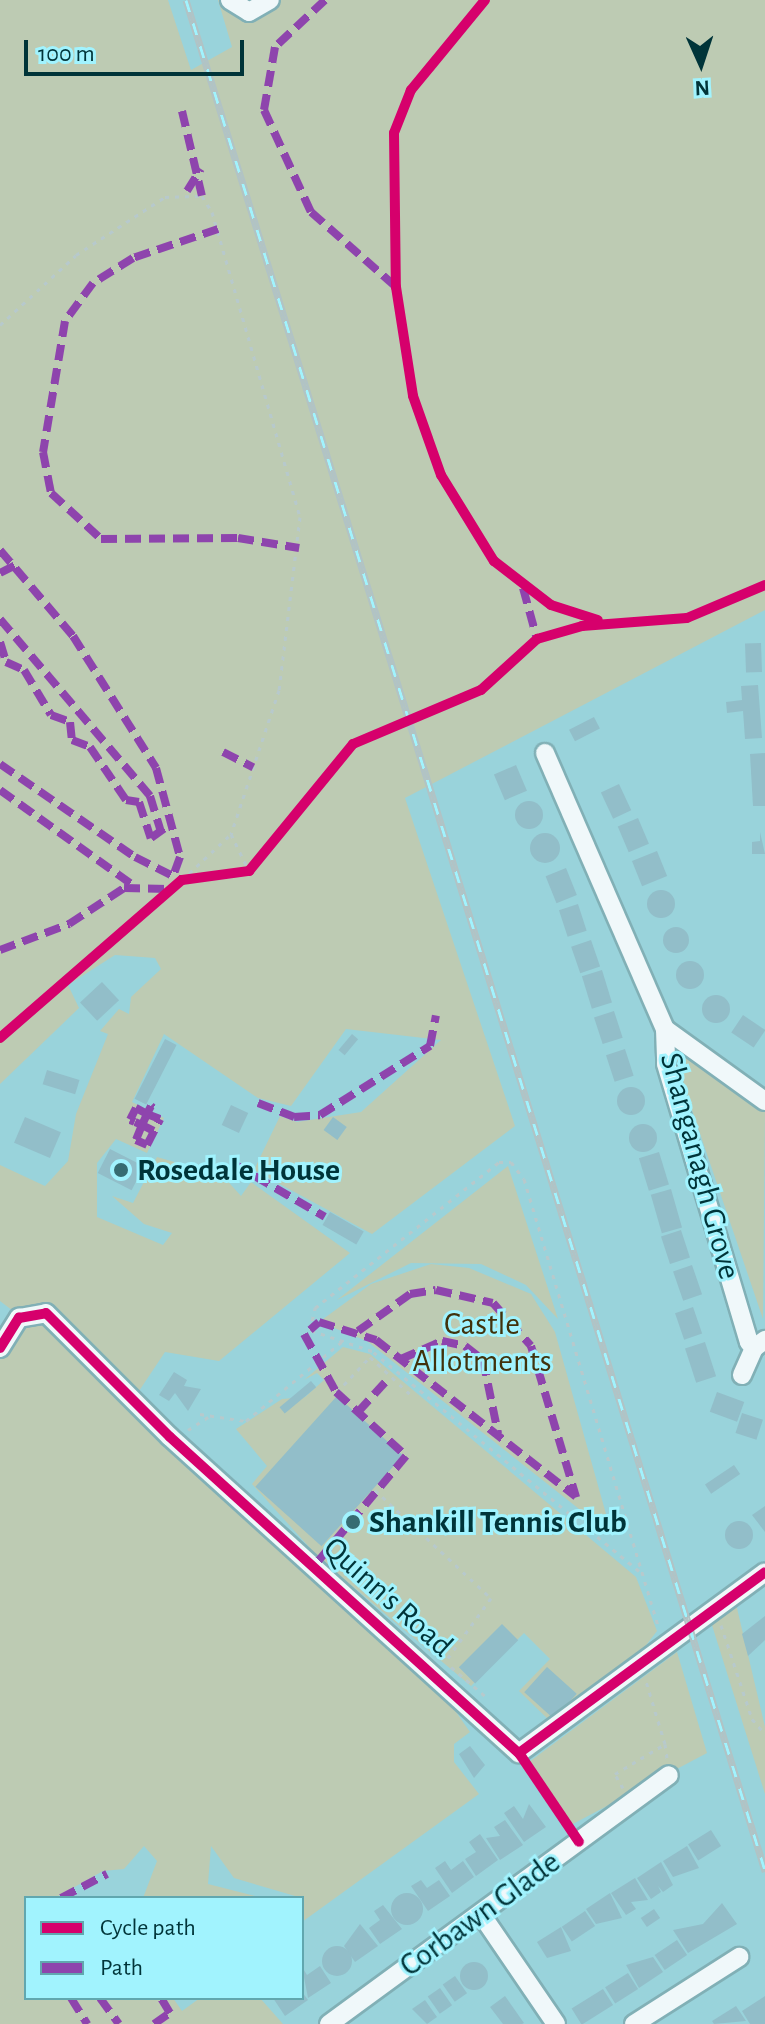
<!DOCTYPE html>
<style>
body{margin:0}
#map{position:relative;width:765px;height:2024px;overflow:hidden;background:#99d3db;font-family:"Alegreya Sans",sans-serif}
div>[style]{position:absolute}
.green>*{inset:0;background:#bdcbb3}
.building>*{inset:0;background:#92bec9;transform-origin:0 0}
.round{border-radius:50%}
.path>*{height:3px;margin-top:-1.5px;transform-origin:0;background:repeating-linear-gradient(90deg,#b7c9cc 0 4px,transparent 0 10px)}
.roads{filter:drop-shadow(2px 0 #81b0b6) drop-shadow(-2px 0 #81b0b6) drop-shadow(0 2px #81b0b6) drop-shadow(0 -2px #81b0b6)}
.minor>*{height:18px;margin:-9px;padding:0 9px;transform-origin:9px;border-radius:9px;background:#f0f8fa}
.rail>*{height:7px;margin-top:-3.5px;transform-origin:0;background:repeating-linear-gradient(90deg,#a1f3fe 0 12px,#b1c3c5 0 24px);box-sizing:border-box;border-block:2px solid #b1c3c5}
.quiet>*{height:8px;margin-top:-4px;transform-origin:0;background:repeating-linear-gradient(90deg,#8e44ad 0 16px,transparent 0 24px)}
.cycleway>*{height:10px;margin:-5px;padding:0 5px;transform-origin:5px;border-radius:5px;background:#d6006c}
.dots>*{width:22px;height:22px;translate:-50% -50%;box-sizing:border-box;border:4px solid #a1f3fe;border-radius:50%}
span{translate:-50% -50%;white-space:nowrap;text-align:center;line-height:1.15;-webkit-text-stroke:6px #a1f3fe;paint-order:stroke}
.street-label{font-size:32px;color:#003439}
.poi-label{font-size:32px;color:#003439;font-weight:700}
.left{translate:0 -50%;text-align:left}
.park-label{font-size:32px;color:#41320c}
.legend{position:absolute;left:24px;top:1896px;width:280px;height:104px;box-sizing:border-box;background:#a1f3fe;border:2px solid #61a7af;margin:0;padding:10px 14px;list-style:none;font-size:24px;color:#003439}
.legend li{display:flex;align-items:center;gap:16px;height:40px}
.legend b{width:40px;border:2px solid #61a7af}
.north{position:absolute;left:661px;top:24px;width:80px;height:80px;-webkit-text-stroke:6px #a1f3fe;paint-order:stroke;rotate:177deg;font-size:22px;font-weight:700;line-height:32px;text-align:center;color:#003439}
.north::after{content:'';display:block;margin:auto;width:28px;height:36px;background:#003439;clip-path:polygon(50% 0,100% 100%,50% 72%,0 100%)}
.scale{position:absolute;left:24px;top:40px;width:220px;height:36px;box-sizing:border-box;border:4px solid #003439;border-top:0;padding-left:10px;font-size:24px;line-height:28px;white-space:nowrap;color:#003439;-webkit-text-stroke:6px #a1f3fe;paint-order:stroke}
</style>
<div id="map">
<div class="green">
<i style="clip-path:polygon(0 0,168px 0,191px 70px,232px 47px,218px 0,765px 0,765px 610px,405px 798px,515px 1126px,372px 1234px,254px 1170px,280px 1116px,297px 1122px,361px 1112px,441px 1040px,346px 1029px,291px 1106px,258px 1098px,164px 1034px,132px 1102px,164px 1118px,147px 1153px,116px 1139px,97px 1163px,97px 1217px,163px 1245px,172px 1233px,144px 1224px,112px 1196px,133px 1203px,157px 1157px,223px 1176px,241px 1196px,251px 1182px,350px 1253px,219px 1361px,165px 1352px,135px 1397px,51px 1312px,34px 1306px,17px 1314px,0 1301px,0 1165px,45px 1186px,68px 1161px,76px 1114px,108px 1034px,100px 1031px,119px 1009px,129px 1014px,131px 997px,161px 969px,155px 958px,115px 955px,68px 985px,79px 1008px,0 1084px)"></i>
<i style="clip-path:polygon(689px 1052px,765px 1107px,763px 1319px,675px 1060px)"></i>
<i style="clip-path:polygon(508px 1166px,558px 1319px,526px 1285px,481px 1264px,411px 1263px,337px 1300px)"></i>
<i style="clip-path:polygon(431px 1264px,469px 1268px,531px 1294px,555px 1332px,606px 1514px,598px 1524px,367px 1341px,319px 1322px,371px 1284px)"></i>
<i style="clip-path:polygon(41px 1320px,119px 1402px,447px 1699px,470px 1732px,454px 1744px,454px 1762px,479px 1794px,302px 1922px,302px 1898px,234px 1878px,211px 1846px,208px 1884px,263px 1898px,143px 1898px,157px 1861px,144px 1846px,124px 1869px,103px 1871px,55px 1898px,26px 1898px,26px 1998px,173px 1998px,182px 2011px,200px 1998px,260px 1998px,283px 2024px,0 2024px,0 1360px,28px 1322px)"></i>
<i style="clip-path:polygon(343px 1347px,370px 1354px,636px 1577px,657px 1631px,634px 1661px,552px 1723px,519px 1691px,550px 1659px,524px 1633px,471px 1686px,320px 1559px,252px 1484px,267px 1466px,236px 1429px,282px 1399px,305px 1397px,324px 1380px,317px 1373px,304px 1380px)"></i>
<i style="clip-path:polygon(736px 1604px,765px 1727px,765px 1794px,711px 1622px)"></i>
<i style="clip-path:polygon(677px 1652px,707px 1753px,571px 1825px,529px 1762px)"></i>
</div>
<div class="building">
<i style="left:761px;top:643px;width:29px;height:16px;rotate:88deg"></i>
<i style="clip-path:polygon(758px 685px,762px 738px,745px 739px,743px 711px,727px 713px,726px 702px,742px 700px,741px 686px)"></i>
<i style="left:594px;top:717px;width:13px;height:28px;rotate:63deg"></i>
<i style="clip-path:polygon(765px 753px,765px 806px,753px 806px,750px 754px)"></i>
<i style="left:516px;top:765px;width:28px;height:24px;rotate:67deg"></i>
<i style="left:619px;top:784px;width:29px;height:20px;rotate:65deg"></i>
<i class="round" style="left:515px;top:801px;width:28px;height:28px"></i>
<i style="left:638px;top:818px;width:28px;height:22px;rotate:67deg"></i>
<i style="clip-path:polygon(760px 832px,765px 854px,752px 854px,752px 842px,760px 841px)"></i>
<i class="round" style="left:530px;top:833px;width:30px;height:30px"></i>
<i style="left:657px;top:851px;width:27px;height:27px;rotate:68deg"></i>
<i style="left:566px;top:868px;width:29px;height:22px;rotate:68deg"></i>
<i class="round" style="left:647px;top:890px;width:28px;height:28px"></i>
<i style="left:578px;top:904px;width:28px;height:20px;rotate:72deg"></i>
<i class="round" style="left:663px;top:927px;width:26px;height:26px"></i>
<i style="left:591px;top:940px;width:28px;height:21px;rotate:71deg"></i>
<i class="round" style="left:676px;top:961px;width:28px;height:28px"></i>
<i style="left:602px;top:970px;width:34px;height:21px;rotate:73deg"></i>
<i style="left:102px;top:982px;width:25px;height:30px;rotate:47deg"></i>
<i class="round" style="left:702px;top:995px;width:28px;height:28px"></i>
<i style="left:614px;top:1011px;width:28px;height:21px;rotate:72deg"></i>
<i style="left:743px;top:1015px;width:27px;height:21px;rotate:34deg"></i>
<i style="left:352px;top:1034px;width:8px;height:21px;rotate:40deg"></i>
<i style="left:165px;top:1039px;width:13px;height:67px;rotate:27deg"></i>
<i style="left:625px;top:1049px;width:28px;height:20px;rotate:72deg"></i>
<i style="left:47px;top:1070px;width:34px;height:15px;rotate:17deg"></i>
<i class="round" style="left:617px;top:1087px;width:28px;height:28px"></i>
<i style="left:231px;top:1105px;width:19px;height:22px;rotate:25deg"></i>
<i style="left:25px;top:1117px;width:39px;height:28px;rotate:23deg"></i>
<i style="left:333px;top:1117px;width:17px;height:16px;rotate:36deg"></i>
<i class="round" style="left:629px;top:1124px;width:28px;height:28px"></i>
<i style="left:110px;top:1149px;width:38px;height:27px;rotate:27deg"></i>
<i style="left:659px;top:1152px;width:34px;height:21px;rotate:73deg"></i>
<i style="left:671px;top:1189px;width:40px;height:21px;rotate:74deg"></i>
<i style="left:330px;top:1212px;width:39px;height:15px;rotate:30deg"></i>
<i style="left:681px;top:1230px;width:29px;height:21px;rotate:72deg"></i>
<i style="left:692px;top:1265px;width:31px;height:20px;rotate:71deg"></i>
<i style="left:693px;top:1307px;width:28px;height:19px;rotate:71deg"></i>
<i style="left:705px;top:1342px;width:36px;height:21px;rotate:72deg"></i>
<i style="clip-path:polygon(174px 1372px,187px 1380px,184px 1386px,201px 1389px,188px 1411px,175px 1393px,169px 1401px,159px 1395px)"></i>
<i style="left:311px;top:1381px;width:8px;height:41px;rotate:50deg"></i>
<i style="left:717px;top:1392px;width:29px;height:21px;rotate:20deg"></i>
<i style="left:337px;top:1396px;width:89px;height:122px;rotate:42deg"></i>
<i style="left:742px;top:1413px;width:22px;height:21px;rotate:18deg"></i>
<i style="left:734px;top:1465px;width:11px;height:35px;rotate:56deg"></i>
<i style="clip-path:polygon(765px 1506px,765px 1532px,752px 1515px)"></i>
<i class="round" style="left:725px;top:1521px;width:28px;height:28px"></i>
<i style="clip-path:polygon(765px 1616px,765px 1640px,748px 1656px,742px 1634px)"></i>
<i style="left:502px;top:1624px;width:23px;height:61px;rotate:45deg"></i>
<i style="left:547px;top:1667px;width:40px;height:34px;rotate:42deg"></i>
<i style="clip-path:polygon(470px 1746px,485px 1765px,474px 1778px,459px 1754px)"></i>
<i style="clip-path:polygon(529px 1804px,546px 1827px,524px 1842px,504px 1813px,514px 1806px,523px 1819px)"></i>
<i style="clip-path:polygon(505px 1820px,523px 1845px,500px 1860px,486px 1838px,500px 1836px,494px 1827px)"></i>
<i style="left:711px;top:1830px;width:19px;height:27px;rotate:58deg"></i>
<i style="clip-path:polygon(480px 1834px,498px 1860px,476px 1876px,465px 1859px,476px 1852px,469px 1842px)"></i>
<i style="clip-path:polygon(687px 1846px,699px 1868px,673px 1877px,663px 1861px)"></i>
<i style="clip-path:polygon(445px 1861px,451px 1870px,463px 1861px,474px 1877px,452px 1893px,435px 1868px)"></i>
<i style="clip-path:polygon(661px 1862px,673px 1885px,663px 1892px,658px 1886px,661px 1892px,651px 1899px,637px 1878px)"></i>
<i style="clip-path:polygon(635px 1878px,648px 1900px,631px 1902px,636px 1909px,626px 1915px,611px 1893px)"></i>
<i style="clip-path:polygon(421px 1880px,427px 1888px,439px 1880px,450px 1896px,428px 1911px,411px 1886px)"></i>
<i style="clip-path:polygon(610px 1893px,622px 1918px,596px 1924px,586px 1909px)"></i>
<i class="round" style="left:391px;top:1893px;width:32px;height:32px"></i>
<i style="clip-path:polygon(722px 1903px,737px 1924px,688px 1953px,673px 1930px,703px 1924px)"></i>
<i style="clip-path:polygon(383px 1905px,402px 1929px,380px 1944px,369px 1928px,380px 1920px,374px 1911px)"></i>
<i style="left:654px;top:1909px;width:11px;height:16px;rotate:56deg"></i>
<i style="left:585px;top:1911px;width:18px;height:28px;rotate:56deg"></i>
<i style="clip-path:polygon(360px 1924px,378px 1946px,355px 1962px,344px 1946px)"></i>
<i style="clip-path:polygon(561px 1927px,571px 1951px,547px 1958px,537px 1942px)"></i>
<i style="left:677px;top:1940px;width:18px;height:27px;rotate:56deg"></i>
<i class="round" style="left:322px;top:1946px;width:30px;height:30px"></i>
<i style="clip-path:polygon(653px 1957px,663px 1972px,639px 1988px,626px 1965px)"></i>
<i class="round" style="left:460px;top:1962px;width:28px;height:28px"></i>
<i style="clip-path:polygon(320px 1966px,331px 1983px,308px 1998px,302px 1967px,307px 1975px)"></i>
<i style="left:628px;top:1973px;width:19px;height:27px;rotate:58deg"></i>
<i style="left:455px;top:1976px;width:21px;height:15px;rotate:55deg"></i>
<i style="left:440px;top:1988px;width:21px;height:15px;rotate:55deg"></i>
<i style="left:603px;top:1989px;width:19px;height:37px;rotate:58deg"></i>
<i style="clip-path:polygon(302px 1992px,308px 2000px,285px 2016px,273px 1998px)"></i>
<i style="clip-path:polygon(505px 1996px,524px 2023px,522px 2024px,503px 2024px,490px 2007px)"></i>
<i style="clip-path:polygon(765px 1996px,765px 2024px,750px 2024px,742px 2011px)"></i>
<i style="clip-path:polygon(425px 2000px,437px 2017px,427px 2024px,412px 2009px)"></i>
<i style="clip-path:polygon(736px 2006px,746px 2021px,714px 2024px,712px 2021px)"></i>
</div>
<div class="path">
<i style="left:0;top:325px;width:103px;rotate:-42.6deg"></i>
<i style="left:76px;top:255px;width:106px;rotate:-33.1deg"></i>
<i style="left:165px;top:197px;width:37px;rotate:-2deg"></i>
<i style="left:202px;top:196px;width:19px;rotate:58deg"></i>
<i style="left:212px;top:212px;width:317px;rotate:73.9deg"></i>
<i style="left:300px;top:517px;width:174px;rotate:96.9deg"></i>
<i style="left:279px;top:690px;width:152px;rotate:108.4deg"></i>
<i style="left:231px;top:834px;width:41px;rotate:64.1deg"></i>
<i style="left:182px;top:880px;width:67px;rotate:-43.2deg"></i>
<i style="left:0;top:1038px;width:241px;rotate:-41deg"></i>
<i style="left:182px;top:880px;width:68px;rotate:-7.7deg"></i>
<i style="left:249px;top:871px;width:164px;rotate:-50.7deg"></i>
<i style="left:353px;top:744px;width:27px;rotate:-28deg"></i>
<i style="left:337px;top:1392px;width:48px;rotate:-46.7deg"></i>
<i style="left:370px;top:1357px;width:56px;rotate:42.8deg"></i>
<i style="left:200px;top:1414px;width:47px;rotate:8.7deg"></i>
<i style="left:246px;top:1421px;width:127px;rotate:-39.6deg"></i>
<i style="left:188px;top:1430px;width:24px;rotate:-33deg"></i>
<i style="left:375px;top:1490px;width:158px;rotate:43deg"></i>
<i style="left:491px;top:1598px;width:79px;rotate:125.7deg"></i>
<i style="left:639px;top:1571px;width:346px;rotate:-140.5deg"></i>
<i style="left:372px;top:1351px;width:65px;rotate:-161.3deg"></i>
<i style="left:310px;top:1330px;width:23px;rotate:-77deg"></i>
<i style="left:315px;top:1308px;width:235px;rotate:-38.4deg"></i>
<i style="left:499px;top:1162px;width:12px"></i>
<i style="left:511px;top:1162px;width:21px;rotate:53deg"></i>
<i style="left:524px;top:1179px;width:470px;rotate:73.3deg"></i>
<i style="left:721px;top:1625px;width:99px;rotate:71.7deg"></i>
<i style="left:752px;top:1719px;width:20px;rotate:49deg"></i>
<i style="left:451px;top:1667px;width:45px;rotate:40.5deg"></i>
<i style="left:665px;top:1744px;width:15px;rotate:82deg"></i>
<i style="left:623px;top:1788px;width:16px;rotate:-120deg"></i>
<i style="left:615px;top:1774px;width:58px;rotate:-31deg"></i>
<i style="left:665px;top:1744px;width:66px;rotate:-106.8deg"></i>
</div>
<div class="roads">
<div class="minor">
<i style="left:230px;top:0;width:22px;rotate:32deg"></i>
<i style="left:249px;top:12px;width:24px;rotate:-30deg"></i>
<i style="left:545px;top:753px;width:301px;rotate:66.5deg"></i>
<i style="left:665px;top:1029px;width:123px;rotate:35.8deg"></i>
<i style="left:665px;top:1029px;width:35px;rotate:88deg"></i>
<i style="left:666px;top:1064px;width:290px;rotate:73.4deg"></i>
<i style="left:749px;top:1342px;width:8px;rotate:50deg"></i>
<i style="left:754px;top:1348px;width:14px;rotate:-36deg"></i>
<i style="left:0;top:1348px;width:36px;rotate:-58deg"></i>
<i style="left:19px;top:1318px;width:27px;rotate:-10deg"></i>
<i style="left:46px;top:1313px;width:175px;rotate:45deg"></i>
<i style="left:170px;top:1437px;width:471px;rotate:42.2deg"></i>
<i style="left:519px;top:1753px;width:305px;rotate:-36.3deg"></i>
<i style="left:742px;top:1375px;width:30px;rotate:-66deg"></i>
<i style="left:481px;top:1914px;width:133px;rotate:55.7deg"></i>
<i style="left:329px;top:2024px;width:421px;rotate:-36.2deg"></i>
<i style="left:634px;top:2024px;width:125px;rotate:-32.5deg"></i>
</div>
</div>
<div class="rail">
<i style="left:186px;top:0;width:1959px;rotate:72.8deg"></i>
</div>
<div class="quiet">
<i style="left:325px;top:0;width:69px;rotate:136.8deg"></i>
<i style="left:275px;top:47px;width:64px;rotate:99.9deg"></i>
<i style="left:264px;top:110px;width:112px;rotate:65.3deg"></i>
<i style="left:311px;top:212px;width:113px;rotate:41.4deg"></i>
<i style="left:182px;top:111px;width:87px;rotate:76.8deg"></i>
<i style="left:187px;top:191px;width:26px;rotate:-58deg"></i>
<i style="left:218px;top:229px;width:90px;rotate:161.2deg"></i>
<i style="left:133px;top:258px;width:47px;rotate:148deg"></i>
<i style="left:93px;top:283px;width:47px;rotate:126.4deg"></i>
<i style="left:65px;top:321px;width:133px;rotate:99.5deg"></i>
<i style="left:43px;top:452px;width:42px;rotate:79deg"></i>
<i style="left:51px;top:493px;width:68px;rotate:42.6deg"></i>
<i style="left:101px;top:539px;width:137px;rotate:-0.4deg"></i>
<i style="left:238px;top:538px;width:62px;rotate:9.3deg"></i>
<i style="left:0;top:550px;width:113px;rotate:49.7deg"></i>
<i style="left:73px;top:636px;width:156px;rotate:57.8deg"></i>
<i style="left:156px;top:768px;width:92px;rotate:74.9deg"></i>
<i style="left:180px;top:857px;width:20px;rotate:110deg"></i>
<i style="left:0;top:573px;width:18px;rotate:-27deg"></i>
<i style="left:523px;top:588px;width:53px;rotate:74.6deg"></i>
<i style="left:0;top:619px;width:232px;rotate:49.7deg"></i>
<i style="left:150px;top:796px;width:37px;rotate:73deg"></i>
<i style="left:0;top:642px;width:21px;rotate:73deg"></i>
<i style="left:6px;top:662px;width:20px;rotate:24deg"></i>
<i style="left:24px;top:670px;width:52px;rotate:59deg"></i>
<i style="left:51px;top:715px;width:20px;rotate:20deg"></i>
<i style="left:70px;top:722px;width:18px;rotate:84deg"></i>
<i style="left:72px;top:740px;width:19px;rotate:21deg"></i>
<i style="left:90px;top:747px;width:64px;rotate:55.8deg"></i>
<i style="left:126px;top:800px;width:13px;rotate:9deg"></i>
<i style="left:139px;top:802px;width:38px;rotate:72deg"></i>
<i style="left:151px;top:838px;width:24px;rotate:-36deg"></i>
<i style="left:223px;top:752px;width:34px;rotate:27deg"></i>
<i style="left:0;top:764px;width:164px;rotate:34.6deg"></i>
<i style="left:135px;top:857px;width:51px;rotate:26.6deg"></i>
<i style="left:0;top:790px;width:165px;rotate:35.6deg"></i>
<i style="left:0;top:950px;width:74px;rotate:-20.6deg"></i>
<i style="left:69px;top:924px;width:66px;rotate:-33.2deg"></i>
<i style="left:124px;top:888px;width:44px;rotate:1.3deg"></i>
<i style="left:258px;top:1103px;width:39px;rotate:21deg"></i>
<i style="left:294px;top:1117px;width:26px;rotate:-4deg"></i>
<i style="left:320px;top:1115px;width:130px;rotate:-32.1deg"></i>
<i style="left:430px;top:1046px;width:31px;rotate:-79deg"></i>
<i style="left:153px;top:1108px;width:3px;rotate:-135deg"></i>
<i style="left:151px;top:1106px;width:9px;rotate:117deg"></i>
<i style="left:147px;top:1114px;width:12px;rotate:114deg"></i>
<i style="left:142px;top:1125px;width:16px;rotate:112deg"></i>
<i style="left:136px;top:1140px;width:12px;rotate:24deg"></i>
<i style="left:147px;top:1145px;width:29px;rotate:-63deg"></i>
<i style="left:160px;top:1119px;width:14px;rotate:-159deg"></i>
<i style="left:147px;top:1114px;width:13px;rotate:-151deg"></i>
<i style="left:136px;top:1108px;width:13px;rotate:117deg"></i>
<i style="left:130px;top:1120px;width:5px;rotate:22deg"></i>
<i style="left:135px;top:1122px;width:8px;rotate:23deg"></i>
<i style="left:142px;top:1125px;width:13px;rotate:27deg"></i>
<i style="left:234px;top:1164px;width:105px;rotate:30.2deg"></i>
<i style="left:310px;top:1330px;width:12px;rotate:-42deg"></i>
<i style="left:319px;top:1322px;width:60px;rotate:17.5deg"></i>
<i style="left:376px;top:1340px;width:254px;rotate:38.1deg"></i>
<i style="left:358px;top:1331px;width:64px;rotate:-35.4deg"></i>
<i style="left:410px;top:1294px;width:26px;rotate:-9deg"></i>
<i style="left:436px;top:1290px;width:58px;rotate:12.8deg"></i>
<i style="left:493px;top:1303px;width:57px;rotate:48.5deg"></i>
<i style="left:531px;top:1346px;width:158px;rotate:73.4deg"></i>
<i style="left:304px;top:1334px;width:66px;rotate:61.1deg"></i>
<i style="left:336px;top:1392px;width:95px;rotate:42.4deg"></i>
<i style="left:406px;top:1456px;width:143px;rotate:129.9deg"></i>
<i style="left:401px;top:1359px;width:45px;rotate:-23.7deg"></i>
<i style="left:442px;top:1341px;width:24px;rotate:12deg"></i>
<i style="left:465px;top:1346px;width:23px;rotate:38deg"></i>
<i style="left:483px;top:1360px;width:75px;rotate:78.4deg"></i>
<i style="left:358px;top:1412px;width:47px;rotate:-47.6deg"></i>
<i style="left:61px;top:1898px;width:52px;rotate:-27.6deg"></i>
<i style="left:71px;top:1998px;width:31px;rotate:58deg"></i>
<i style="left:100px;top:1998px;width:32px;rotate:54deg"></i>
<i style="left:154px;top:2024px;width:19px;rotate:-35deg"></i>
<i style="left:170px;top:2013px;width:17px;rotate:-121deg"></i>
</div>
<div class="cycleway">
<i style="left:485px;top:0;width:117px;rotate:129.4deg"></i>
<i style="left:411px;top:90px;width:46px;rotate:111.6deg"></i>
<i style="left:394px;top:133px;width:154px;rotate:89.3deg"></i>
<i style="left:396px;top:287px;width:110px;rotate:81.1deg"></i>
<i style="left:413px;top:396px;width:84px;rotate:70.5deg"></i>
<i style="left:441px;top:475px;width:101px;rotate:58.4deg"></i>
<i style="left:494px;top:561px;width:72px;rotate:37.7deg"></i>
<i style="left:551px;top:605px;width:49px;rotate:17.7deg"></i>
<i style="left:0;top:1038px;width:241px;rotate:-41deg"></i>
<i style="left:182px;top:880px;width:68px;rotate:-7.7deg"></i>
<i style="left:249px;top:871px;width:164px;rotate:-50.7deg"></i>
<i style="left:353px;top:744px;width:139px;rotate:-22.9deg"></i>
<i style="left:481px;top:690px;width:76px;rotate:-42.3deg"></i>
<i style="left:537px;top:639px;width:47px;rotate:-16.1deg"></i>
<i style="left:582px;top:626px;width:105px;rotate:-4.4deg"></i>
<i style="left:687px;top:618px;width:85px;rotate:-22.9deg"></i>
<i style="left:0;top:1348px;width:36px;rotate:-58deg"></i>
<i style="left:19px;top:1318px;width:27px;rotate:-10deg"></i>
<i style="left:46px;top:1313px;width:175px;rotate:45deg"></i>
<i style="left:170px;top:1437px;width:471px;rotate:42.2deg"></i>
<i style="left:519px;top:1753px;width:305px;rotate:-36.3deg"></i>
<i style="left:519px;top:1753px;width:107px;rotate:56deg"></i>
</div>
<div class="dots">
<i style="left:121px;top:1170px;background:#366c72"></i>
<i style="left:353px;top:1522px;background:#366c72"></i>
</div>
<div class="street-label">
<span style="left:700px;top:1166px;rotate:75deg">Shanganagh Grove</span>
<span style="left:388px;top:1597px;rotate:42deg">Quinn's Road</span>
<span style="left:480px;top:1914px;rotate:-36deg">Corbawn Glade</span>
</div>
<div class="poi-label">
<span class="left" style="left:137px;top:1170px">Rosedale House</span>
<span class="left" style="left:369px;top:1522px">Shankill Tennis Club</span>
</div>
<div class="park-label">
<span style="left:482px;top:1343px">Castle<br>Allotments</span>
</div>
<ul class="legend">
<li><b style="height:10px;background:#d6006c"></b>Cycle path</li>
<li><b style="height:10px;background:#8e44ad"></b>Path</li>
</ul>
<div class="north">N</div>
<div class="scale">100 m</div>
</div>
